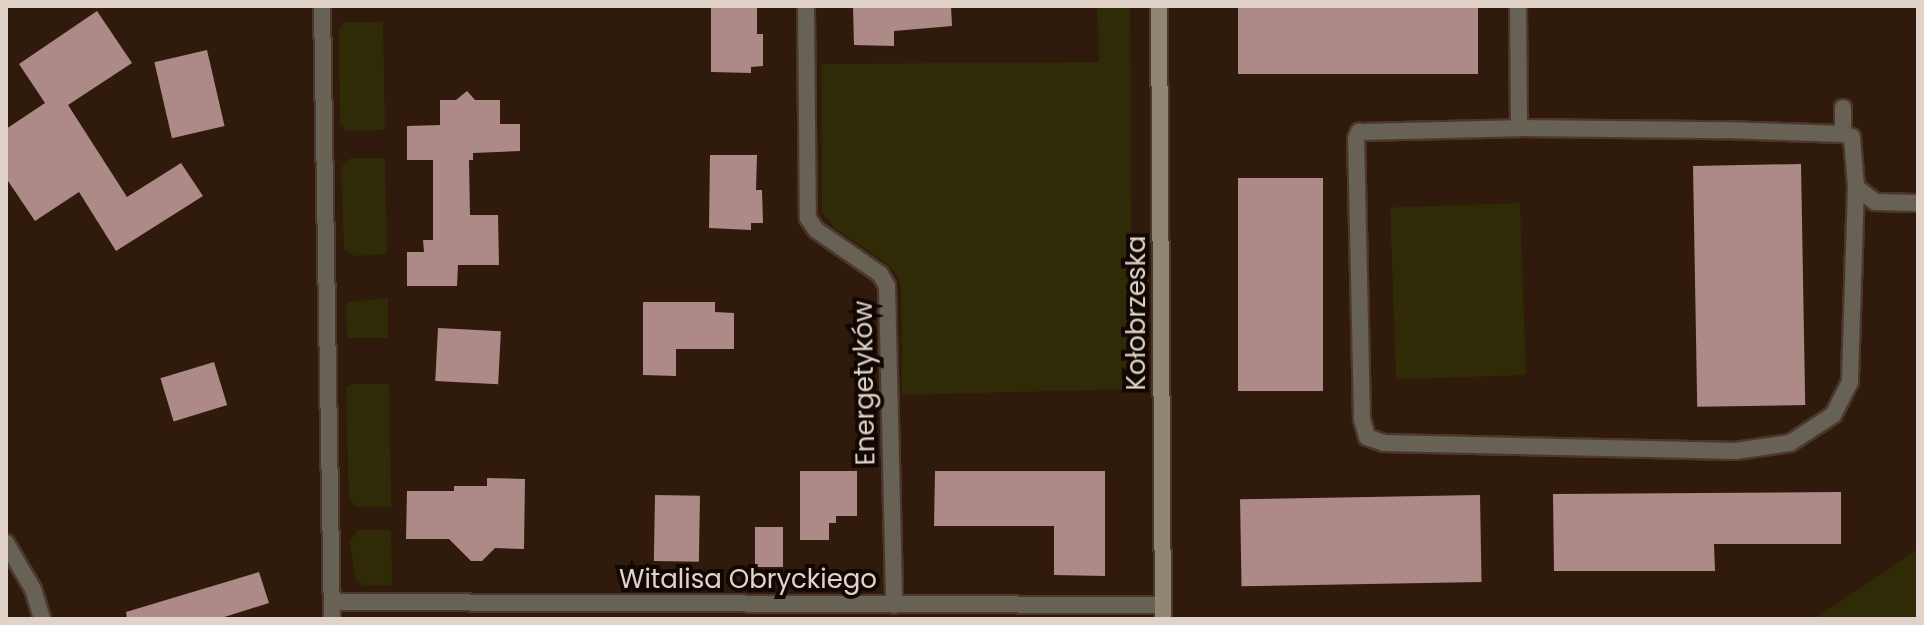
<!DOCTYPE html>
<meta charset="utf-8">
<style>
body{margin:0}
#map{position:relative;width:1924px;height:625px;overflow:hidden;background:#301a0c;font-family:Poppins,sans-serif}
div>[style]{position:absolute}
.green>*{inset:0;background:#2e2b06;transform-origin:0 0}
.building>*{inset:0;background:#ad8a88;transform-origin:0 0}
.roads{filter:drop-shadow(2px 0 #4c382a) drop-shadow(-2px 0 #4c382a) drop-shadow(0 2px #4c382a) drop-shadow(0 -2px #4c382a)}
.lane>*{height:16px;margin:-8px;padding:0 8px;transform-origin:8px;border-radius:8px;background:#686156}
.street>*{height:16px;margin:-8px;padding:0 8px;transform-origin:8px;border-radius:8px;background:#686156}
.secondary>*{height:16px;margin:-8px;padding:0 8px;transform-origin:8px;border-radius:8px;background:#918574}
span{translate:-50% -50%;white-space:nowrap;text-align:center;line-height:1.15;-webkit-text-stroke:8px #110703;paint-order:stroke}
.street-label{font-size:26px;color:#e2d3ca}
.frame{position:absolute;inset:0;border:8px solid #e2d3ca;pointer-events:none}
</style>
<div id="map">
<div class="green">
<i style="clip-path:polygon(1097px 6px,1130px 6px,1132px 389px,902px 395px,901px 288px,897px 276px,890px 266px,833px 227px,822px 212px,821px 64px,1099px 62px)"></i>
<i style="clip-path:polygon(343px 22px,383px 22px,385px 130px,347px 131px,340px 124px,339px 31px)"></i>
<i style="clip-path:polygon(351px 158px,385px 158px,387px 254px,355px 256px,344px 249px,341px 168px)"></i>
<i style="left:1520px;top:203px;width:172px;height:130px;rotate:88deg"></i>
<i style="clip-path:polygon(388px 298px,388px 338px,348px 338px,345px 307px,349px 302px)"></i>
<i style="clip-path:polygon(353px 384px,389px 384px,391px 507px,356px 507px,349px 499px,346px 395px,347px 387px)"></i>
<i style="clip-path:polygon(358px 530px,391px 530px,392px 585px,363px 585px,355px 578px,350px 542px)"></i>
<i style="clip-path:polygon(1918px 549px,1918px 619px,1814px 619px)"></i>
</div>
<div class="building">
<i style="clip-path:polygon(711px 6px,757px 6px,757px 34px,763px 34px,763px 66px,751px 67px,751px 73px,711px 72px)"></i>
<i style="clip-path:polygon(853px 6px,951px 6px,952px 26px,894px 31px,894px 46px,854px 45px)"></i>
<i style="left:1238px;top:6px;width:240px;height:68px"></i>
<i style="clip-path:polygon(97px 11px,132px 63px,68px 105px,127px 197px,181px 163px,203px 196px,116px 251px,79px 192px,35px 221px,6px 178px,6px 129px,45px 103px,19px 64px)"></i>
<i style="left:207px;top:50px;width:78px;height:54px;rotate:77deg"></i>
<i style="clip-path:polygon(467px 91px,475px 100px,500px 100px,500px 124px,520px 124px,520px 151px,473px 153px,473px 160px,469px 160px,470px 215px,498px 215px,499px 265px,458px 265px,457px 286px,407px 286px,407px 252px,424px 252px,423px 240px,433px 240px,433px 160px,407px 160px,407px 126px,440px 125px,440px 100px,456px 100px)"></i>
<i style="clip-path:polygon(710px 155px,757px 155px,756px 190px,762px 190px,763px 223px,751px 223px,751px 230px,709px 228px)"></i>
<i style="left:1801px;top:164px;width:241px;height:108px;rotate:89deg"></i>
<i style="left:1323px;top:178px;width:213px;height:85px;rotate:90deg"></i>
<i style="clip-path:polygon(643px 302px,715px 302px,715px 312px,734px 313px,734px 349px,676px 349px,676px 376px,643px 375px)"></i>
<i style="left:438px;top:328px;width:63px;height:53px;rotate:3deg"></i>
<i style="left:214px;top:362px;width:45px;height:56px;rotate:73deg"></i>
<i style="clip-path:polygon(800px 471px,857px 471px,857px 516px,836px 516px,836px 523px,829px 523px,829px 540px,800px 540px)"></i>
<i style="clip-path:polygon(935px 471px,1105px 471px,1105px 576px,1054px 575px,1054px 526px,934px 526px)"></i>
<i style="clip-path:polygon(487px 478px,525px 479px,524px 549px,495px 548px,482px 561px,471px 561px,449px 539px,406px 539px,407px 491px,454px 491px,454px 486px,487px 486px)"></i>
<i style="clip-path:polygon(1841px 492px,1841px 544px,1714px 544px,1715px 571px,1554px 571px,1553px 494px)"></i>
<i style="left:655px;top:495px;width:45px;height:66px;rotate:1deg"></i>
<i style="left:1480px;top:495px;width:87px;height:240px;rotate:89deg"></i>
<i style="left:755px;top:527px;width:28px;height:40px"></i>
<i style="clip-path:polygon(259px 572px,269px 603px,218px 619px,127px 619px,126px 612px)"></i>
</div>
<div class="roads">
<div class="lane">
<i style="left:1843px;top:108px;width:26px;rotate:90deg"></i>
<i style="left:6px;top:543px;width:53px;rotate:59.6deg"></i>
<i style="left:33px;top:589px;width:31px;rotate:73deg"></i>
</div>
<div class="street">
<i style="left:322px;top:6px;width:613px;rotate:89.07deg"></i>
<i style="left:806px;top:6px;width:212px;rotate:89.5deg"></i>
<i style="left:808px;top:218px;width:14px;rotate:56deg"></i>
<i style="left:816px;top:230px;width:78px;rotate:34.5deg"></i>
<i style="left:880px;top:274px;width:14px;rotate:60deg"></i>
<i style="left:887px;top:286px;width:319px;rotate:88.7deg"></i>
<i style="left:1518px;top:6px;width:122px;rotate:89.5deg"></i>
<i style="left:1519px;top:128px;width:206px;rotate:0.6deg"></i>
<i style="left:1725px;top:130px;width:118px;rotate:1.9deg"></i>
<i style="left:1843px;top:134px;width:9px;rotate:18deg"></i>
<i style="left:1852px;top:137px;width:50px;rotate:85.4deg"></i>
<i style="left:1856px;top:187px;width:195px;rotate:91.8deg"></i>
<i style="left:1850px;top:382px;width:37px;rotate:117deg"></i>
<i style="left:1833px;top:415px;width:51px;rotate:146.9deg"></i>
<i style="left:1790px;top:443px;width:55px;rotate:171.6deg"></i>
<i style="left:1736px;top:451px;width:352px;rotate:-178.7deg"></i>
<i style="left:1384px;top:443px;width:18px;rotate:-161deg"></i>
<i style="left:1367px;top:437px;width:19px;rotate:-106deg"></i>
<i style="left:1362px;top:419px;width:280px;rotate:-91.2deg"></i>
<i style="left:1356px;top:139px;width:8px;rotate:-67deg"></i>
<i style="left:1359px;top:132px;width:160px;rotate:-1.4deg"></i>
<i style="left:1856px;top:187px;width:24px;rotate:38deg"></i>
<i style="left:1875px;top:202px;width:43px;rotate:1.3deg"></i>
<i style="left:332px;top:602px;width:831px;rotate:0.21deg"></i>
</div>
<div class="secondary">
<i style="left:1159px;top:6px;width:613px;rotate:89.63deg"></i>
</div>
</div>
<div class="street-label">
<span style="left:1137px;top:313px;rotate:-90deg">Kołobrzeska</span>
<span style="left:865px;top:383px;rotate:-91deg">Energetyków</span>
<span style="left:748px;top:580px">Witalisa Obryckiego</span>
</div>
<div class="frame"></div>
</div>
